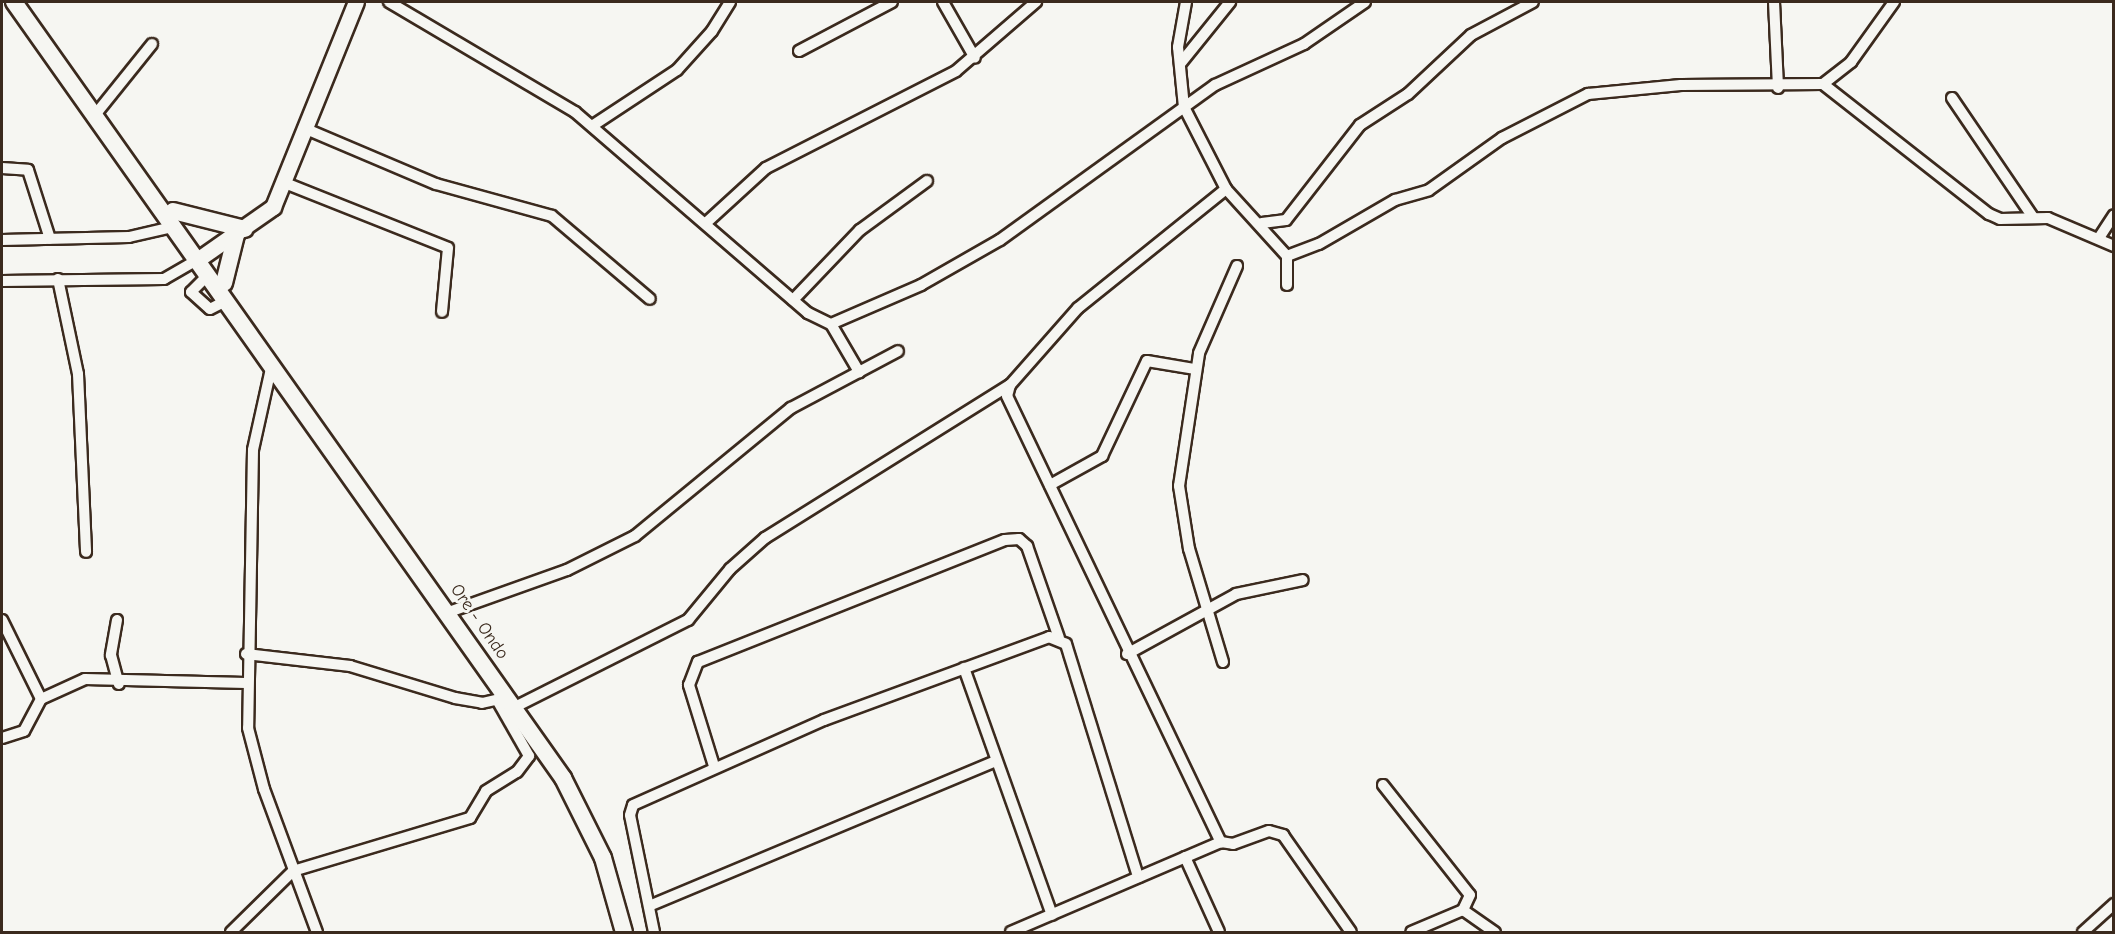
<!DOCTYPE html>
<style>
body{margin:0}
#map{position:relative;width:2115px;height:934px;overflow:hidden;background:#f6f6f2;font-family:"Comic Neue",sans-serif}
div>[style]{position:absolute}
.roads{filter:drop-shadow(2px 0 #3b2a1e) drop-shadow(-2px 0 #3b2a1e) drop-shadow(0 2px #3b2a1e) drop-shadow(0 -2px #3b2a1e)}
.street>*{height:10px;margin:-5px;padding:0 5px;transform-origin:5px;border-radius:5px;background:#f6f6f2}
.secondary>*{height:15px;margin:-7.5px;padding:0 7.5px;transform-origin:7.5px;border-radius:7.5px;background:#f6f6f2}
.primary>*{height:16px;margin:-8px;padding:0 8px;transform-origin:8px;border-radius:8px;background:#f6f6f2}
span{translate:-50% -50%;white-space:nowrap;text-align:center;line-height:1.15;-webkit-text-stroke:6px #f6f6f2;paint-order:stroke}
.street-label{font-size:18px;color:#3b2a1e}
.frame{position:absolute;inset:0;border:3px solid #3b2a1e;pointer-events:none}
</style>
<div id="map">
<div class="roads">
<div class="street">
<i style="left:389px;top:2px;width:216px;rotate:30.6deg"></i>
<i style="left:575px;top:112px;width:308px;rotate:40.8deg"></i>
<i style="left:808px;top:313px;width:25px;rotate:26deg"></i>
<i style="left:831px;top:324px;width:98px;rotate:-23.4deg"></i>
<i style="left:921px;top:285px;width:91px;rotate:-29.7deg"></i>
<i style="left:1000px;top:240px;width:265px;rotate:-35.8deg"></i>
<i style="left:1215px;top:85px;width:98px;rotate:-24.7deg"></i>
<i style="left:1304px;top:44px;width:74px;rotate:-34.5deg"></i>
<i style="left:943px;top:2px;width:64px;rotate:60.3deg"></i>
<i style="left:1186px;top:2px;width:46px;rotate:100.1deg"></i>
<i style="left:1178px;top:47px;width:60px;rotate:84.3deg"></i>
<i style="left:1184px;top:107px;width:92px;rotate:62.9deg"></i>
<i style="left:1226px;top:189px;width:91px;rotate:47.7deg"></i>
<i style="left:1287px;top:256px;width:34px;rotate:-21deg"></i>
<i style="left:1319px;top:244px;width:88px;rotate:-30.1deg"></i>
<i style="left:1395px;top:200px;width:35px;rotate:-16deg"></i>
<i style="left:1429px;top:190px;width:90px;rotate:-35.5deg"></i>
<i style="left:1502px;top:138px;width:97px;rotate:-27.1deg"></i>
<i style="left:1588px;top:94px;width:93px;rotate:-5.5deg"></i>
<i style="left:1681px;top:85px;width:142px;rotate:-0.4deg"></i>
<i style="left:1823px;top:84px;width:36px;rotate:-38deg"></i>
<i style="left:1851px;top:62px;width:74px;rotate:-54.4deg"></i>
<i style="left:1774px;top:2px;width:86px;rotate:87.3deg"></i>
<i style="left:799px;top:51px;width:105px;rotate:-27.8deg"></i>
<i style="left:1180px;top:64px;width:80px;rotate:-51.1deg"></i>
<i style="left:1823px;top:84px;width:211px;rotate:38.1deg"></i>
<i style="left:1989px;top:214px;width:12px;rotate:24deg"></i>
<i style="left:2000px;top:219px;width:48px;rotate:-1.2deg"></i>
<i style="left:2048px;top:218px;width:72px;rotate:23deg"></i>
<i style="left:1952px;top:98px;width:144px;rotate:55.8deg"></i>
<i style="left:95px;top:115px;width:91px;rotate:-51.2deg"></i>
<i style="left:592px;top:126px;width:102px;rotate:-33.4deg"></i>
<i style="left:677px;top:70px;width:52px;rotate:-48.1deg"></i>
<i style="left:712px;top:31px;width:34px;rotate:-58deg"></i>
<i style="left:304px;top:128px;width:143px;rotate:23deg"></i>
<i style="left:436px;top:184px;width:120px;rotate:15.4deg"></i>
<i style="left:552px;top:216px;width:128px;rotate:40.3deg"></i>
<i style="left:2px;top:168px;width:26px;rotate:4deg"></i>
<i style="left:28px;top:170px;width:72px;rotate:72.3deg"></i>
<i style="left:285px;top:183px;width:175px;rotate:21.7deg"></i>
<i style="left:448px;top:248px;width:64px;rotate:95.4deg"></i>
<i style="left:1226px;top:189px;width:190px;rotate:141.2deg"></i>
<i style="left:1078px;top:308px;width:103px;rotate:131.4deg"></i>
<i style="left:1010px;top:385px;width:11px;rotate:105deg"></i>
<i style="left:1007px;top:396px;width:495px;rotate:64.4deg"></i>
<i style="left:1221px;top:842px;width:12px;rotate:9deg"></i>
<i style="left:1233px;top:844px;width:38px;rotate:-20deg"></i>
<i style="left:1269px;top:831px;width:15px;rotate:16deg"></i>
<i style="left:1283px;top:835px;width:118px;rotate:55deg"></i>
<i style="left:707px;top:222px;width:80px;rotate:-42.5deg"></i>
<i style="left:766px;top:168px;width:213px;rotate:-27deg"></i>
<i style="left:956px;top:71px;width:106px;rotate:-40.8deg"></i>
<i style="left:1262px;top:223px;width:24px;rotate:-7deg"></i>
<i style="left:1286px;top:220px;width:120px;rotate:-52.1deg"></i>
<i style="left:1360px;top:125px;width:57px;rotate:-32.9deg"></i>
<i style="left:1408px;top:94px;width:86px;rotate:-43.1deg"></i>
<i style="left:1471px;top:35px;width:70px;rotate:-28deg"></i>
<i style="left:2099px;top:238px;width:27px;rotate:-57deg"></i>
<i style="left:2px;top:240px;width:127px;rotate:-1.4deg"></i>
<i style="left:129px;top:237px;width:44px;rotate:-13.1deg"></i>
<i style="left:1287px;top:256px;width:29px;rotate:90deg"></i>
<i style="left:208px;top:275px;width:24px;rotate:135deg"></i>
<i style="left:191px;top:292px;width:25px;rotate:42deg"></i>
<i style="left:210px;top:309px;width:18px;rotate:-27deg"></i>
<i style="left:58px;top:279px;width:97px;rotate:78.1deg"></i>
<i style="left:78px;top:374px;width:178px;rotate:87.4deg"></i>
<i style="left:2px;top:281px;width:162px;rotate:-0.7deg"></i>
<i style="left:164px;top:279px;width:38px;rotate:-30deg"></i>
<i style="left:793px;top:300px;width:97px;rotate:-46.3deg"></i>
<i style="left:860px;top:230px;width:83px;rotate:-36.2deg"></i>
<i style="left:831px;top:324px;width:56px;rotate:59.7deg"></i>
<i style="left:272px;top:364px;width:88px;rotate:102.5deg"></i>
<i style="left:253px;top:450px;width:278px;rotate:91deg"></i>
<i style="left:248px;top:728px;width:63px;rotate:75.3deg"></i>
<i style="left:264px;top:789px;width:153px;rotate:69.7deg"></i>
<i style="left:1050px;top:485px;width:60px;rotate:-29.1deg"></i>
<i style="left:1102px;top:456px;width:105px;rotate:-64.7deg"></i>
<i style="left:1147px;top:361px;width:49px;rotate:9.5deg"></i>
<i style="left:449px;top:612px;width:125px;rotate:-19.6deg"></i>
<i style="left:567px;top:570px;width:76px;rotate:-26.6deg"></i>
<i style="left:635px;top:536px;width:202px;rotate:-39.4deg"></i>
<i style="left:791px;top:408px;width:121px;rotate:-28deg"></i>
<i style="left:2px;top:620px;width:88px;rotate:63.7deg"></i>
<i style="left:41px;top:699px;width:36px;rotate:118deg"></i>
<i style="left:24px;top:731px;width:23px;rotate:162deg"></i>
<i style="left:117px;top:620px;width:36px;rotate:100deg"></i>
<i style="left:111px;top:655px;width:30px;rotate:75deg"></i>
<i style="left:246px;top:654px;width:105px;rotate:6.6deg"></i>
<i style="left:350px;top:666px;width:110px;rotate:16.9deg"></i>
<i style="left:455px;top:698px;width:27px;rotate:10deg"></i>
<i style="left:482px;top:703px;width:22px;rotate:-13deg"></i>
<i style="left:1127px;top:654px;width:124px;rotate:-28.8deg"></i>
<i style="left:1236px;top:594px;width:68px;rotate:-11.8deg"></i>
<i style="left:1223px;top:662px;width:118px;rotate:-106.7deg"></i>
<i style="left:1189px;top:549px;width:64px;rotate:-99deg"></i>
<i style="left:1179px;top:486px;width:134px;rotate:-81.4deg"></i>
<i style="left:1199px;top:353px;width:95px;rotate:-66.4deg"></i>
<i style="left:964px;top:668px;width:262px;rotate:70.4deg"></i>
<i style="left:41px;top:699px;width:48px;rotate:-24.4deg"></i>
<i style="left:85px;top:679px;width:161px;rotate:1.4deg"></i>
<i style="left:515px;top:707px;width:194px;rotate:-26.7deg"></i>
<i style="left:688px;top:620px;width:66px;rotate:-50.5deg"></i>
<i style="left:730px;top:569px;width:47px;rotate:-41.5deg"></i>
<i style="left:765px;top:538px;width:289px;rotate:-32deg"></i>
<i style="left:714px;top:766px;width:85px;rotate:-107.2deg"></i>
<i style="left:689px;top:685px;width:25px;rotate:-69deg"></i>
<i style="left:698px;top:662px;width:330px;rotate:-21.7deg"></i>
<i style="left:1005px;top:540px;width:14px;rotate:-4deg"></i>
<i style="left:1019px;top:539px;width:11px;rotate:41deg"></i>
<i style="left:1027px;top:546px;width:97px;rotate:70.8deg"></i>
<i style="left:1383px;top:785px;width:140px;rotate:51.7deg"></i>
<i style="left:1470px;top:895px;width:17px;rotate:115deg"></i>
<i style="left:1463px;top:910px;width:56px;rotate:157.1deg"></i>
<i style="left:1185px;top:857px;width:82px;rotate:65.6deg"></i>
<i style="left:649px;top:906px;width:375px;rotate:-22.7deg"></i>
<i style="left:1463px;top:910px;width:39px;rotate:35deg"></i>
<i style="left:231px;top:932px;width:87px;rotate:-44.5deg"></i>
<i style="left:293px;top:871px;width:185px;rotate:-16.7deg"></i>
<i style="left:470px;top:818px;width:31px;rotate:-59deg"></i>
<i style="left:486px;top:791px;width:36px;rotate:-32deg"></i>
<i style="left:517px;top:772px;width:20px;rotate:-53deg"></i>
<i style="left:529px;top:756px;width:64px;rotate:-119.7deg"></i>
<i style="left:654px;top:932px;width:119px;rotate:-101.6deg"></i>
<i style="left:630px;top:815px;width:10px;rotate:-73deg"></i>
<i style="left:633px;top:805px;width:209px;rotate:-24deg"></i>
<i style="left:824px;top:720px;width:240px;rotate:-20.2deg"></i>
<i style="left:1049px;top:637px;width:18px;rotate:22deg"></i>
<i style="left:1066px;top:644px;width:244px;rotate:72.8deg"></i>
<i style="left:1011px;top:932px;width:228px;rotate:-23.2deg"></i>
<i style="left:2083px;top:932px;width:42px;rotate:-42.1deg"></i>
</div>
<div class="secondary">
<i style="left:197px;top:260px;width:93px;rotate:-34.9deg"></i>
<i style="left:273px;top:207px;width:221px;rotate:-68deg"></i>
</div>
<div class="primary">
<i style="left:14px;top:2px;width:951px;rotate:54.72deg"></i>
<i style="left:563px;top:778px;width:89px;rotate:63.4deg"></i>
<i style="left:603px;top:858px;width:77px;rotate:74.2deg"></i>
<i style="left:173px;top:211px;width:74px;rotate:14deg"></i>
<i style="left:224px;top:283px;width:49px;rotate:-76deg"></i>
</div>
</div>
<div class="street-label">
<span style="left:479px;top:622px;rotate:55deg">Ore - Ondo</span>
</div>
<div class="frame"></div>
</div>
